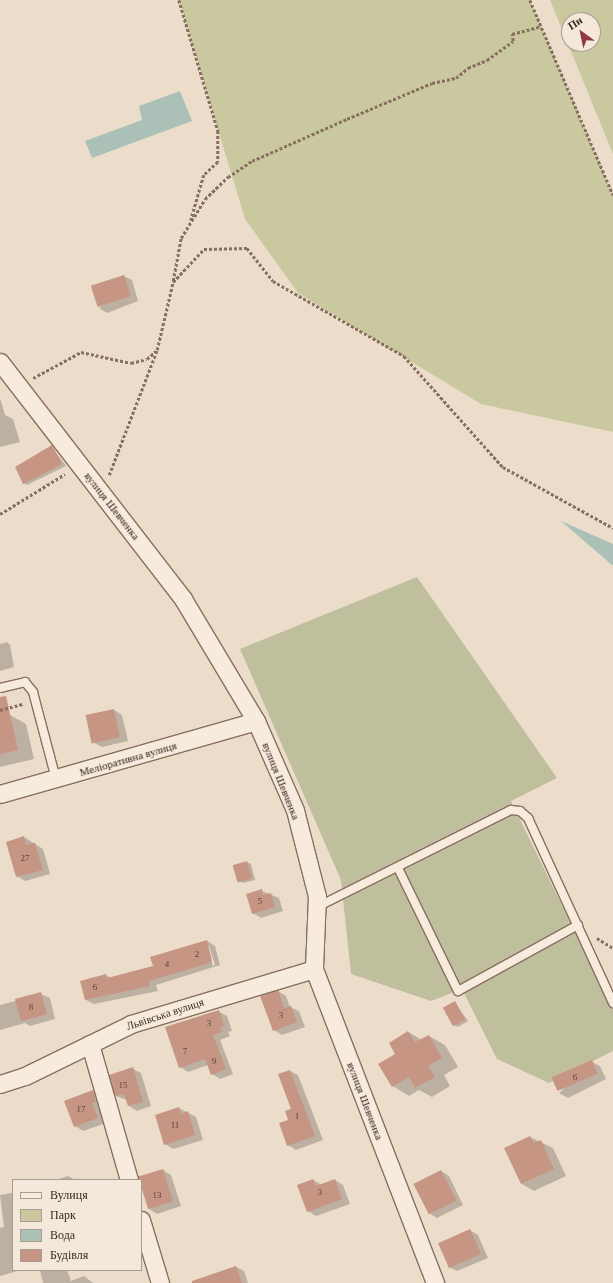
<!DOCTYPE html>
<meta charset="utf-8">
<style>
body{margin:0}
#map{position:relative;width:613px;height:1283px;overflow:hidden;background:#ecddcb;font-family:"Times New Roman",serif}
div>[style]{position:absolute}
.green>*{inset:0;background:#cac89f}
.cemetery>*{inset:0;background:#bfbe9d}
.water>*{inset:0;background:#abc1b7}
.shadow>*{inset:0;background:#0003}
.building>*{inset:0;background:#c79584;transform-origin:0 0}
.path>*{height:2.5px;margin-top:-1.25px;transform-origin:0;background:repeating-linear-gradient(90deg,#886f60 0 3px,transparent 0 5px)}
.roads{filter:drop-shadow(1px 0 #886f60) drop-shadow(-1px 0 #886f60) drop-shadow(0 1px #886f60) drop-shadow(0 -1px #886f60)}
.service>*{height:8px;margin:-4px;padding:0 4px;transform-origin:4px;border-radius:4px;background:#f7ebde}
.minor>*{height:17px;margin:-8.5px;padding:0 8.5px;transform-origin:8.5px;border-radius:8.5px;background:#f7ebde}
span{translate:-50% -50%;white-space:nowrap;text-align:center;line-height:1.15;-webkit-text-stroke:3px #f4e8da;paint-order:stroke}
.number-label{font-size:9px;color:#5c453a}
.number-label span{-webkit-text-stroke-width:0}
.street-label{font-size:11px;color:#392a22}
.legend{position:absolute;left:12px;top:1179px;width:130px;height:92px;box-sizing:border-box;background:#f4e8da;border:1px solid #a99c90;margin:0;padding:5px 7px;list-style:none;font-size:12px;color:#392a22}
.legend li{display:flex;align-items:center;gap:8px;height:20px}
.legend b{width:20px;border:1px solid #a99c90}
.north{position:absolute;left:561px;top:12px;width:40px;height:40px;box-sizing:border-box;background:#f4e8da;border:1px solid #a99c90;border-radius:50%;rotate:327deg;font-size:11px;font-weight:700;line-height:16px;text-align:center;color:#392a22}
.north::after{content:'';display:block;margin:auto;width:14px;height:18px;background:#923544;clip-path:polygon(50% 0,100% 100%,50% 72%,0 100%)}
</style>
<div id="map">
<div class="green">
<i style="clip-path:polygon(179px 0,530px 0,613px 195px,613px 432px,481px 404px,298px 293px,245px 219px)"></i>
<i style="clip-path:polygon(evenodd,550px 0,613px 0,613px 154px,550px 0,569px 20px,593px 20px,593px 44px,569px 44px,569px 20px)"></i>
</div>
<div class="cemetery">
<i style="clip-path:polygon(417px 577px,557px 778px,511px 801px,613px 1010px,613px 1051px,549px 1083px,497px 1059px,462px 989px,431px 1001px,351px 974px,341px 880px,240px 649px)"></i>
</div>
<div class="water">
<i style="clip-path:polygon(180px 91px,192px 121px,92px 158px,85px 141px,142px 120px,139px 106px)"></i>
<i style="clip-path:polygon(561px 521px,613px 544px,613px 565px,612px 565px)"></i>
</div>
<div class="shadow">
<i style="clip-path:polygon(124px 276px,132px 280px,138px 301px,107px 313px,99px 308px)"></i>
<i style="clip-path:polygon(0 398px,5px 415px,13px 419px,20px 442px,0 447px)"></i>
<i style="clip-path:polygon(52px 447px,66px 466px,27px 485px,23px 483px)"></i>
<i style="clip-path:polygon(7px 642px,10px 645px,14px 667px,0 671px,0 644px)"></i>
<i style="clip-path:polygon(114px 710px,122px 715px,128px 741px,102px 747px,93px 742px)"></i>
<i style="clip-path:polygon(10px 715px,26px 724px,34px 759px,0 767px,0 717px)"></i>
<i style="clip-path:polygon(24px 837px,43px 849px,50px 874px,25px 881px,17px 876px)"></i>
<i style="clip-path:polygon(247px 862px,251px 864px,255px 880px,243px 883px,239px 881px)"></i>
<i style="clip-path:polygon(262px 891px,279px 898px,283px 911px,261px 918px,253px 913px)"></i>
<i style="clip-path:polygon(evenodd,207px 941px,215px 946px,220px 965px,156px 985px,158px 991px,94px 1004px,86px 1000px,106px 975px,111px 978px,154px 966px,207px 941px,207px 946px,209px 946px,215px 965px,213px 966px,207px 946px)"></i>
<i style="clip-path:polygon(278px 991px,286px 996px,290px 1007px,299px 1011px,305px 1027px,282px 1035px,274px 1030px)"></i>
<i style="clip-path:polygon(41px 994px,50px 998px,55px 1019px,30px 1026px,25px 1023px,0 1030px,0 1005px)"></i>
<i style="clip-path:polygon(455px 1003px,468px 1021px,458px 1027px,454px 1025px)"></i>
<i style="clip-path:polygon(218px 1011px,227px 1016px,232px 1031px,228px 1032px,230px 1036px,220px 1040px,233px 1074px,220px 1079px,212px 1074px,208px 1065px,188px 1072px,180px 1067px)"></i>
<i style="clip-path:polygon(408px 1032px,422px 1040px,429px 1036px,445px 1045px,458px 1067px,444px 1075px,450px 1086px,432px 1097px,419px 1090px,409px 1096px,393px 1086px,397px 1054px)"></i>
<i style="clip-path:polygon(592px 1062px,600px 1066px,606px 1079px,568px 1098px,559px 1093px)"></i>
<i style="clip-path:polygon(133px 1069px,141px 1073px,151px 1106px,137px 1111px,129px 1106px,127px 1100px,116px 1096px)"></i>
<i style="clip-path:polygon(290px 1071px,298px 1075px,323px 1140px,296px 1150px,288px 1145px,292px 1110px)"></i>
<i style="clip-path:polygon(93px 1091px,101px 1096px,106px 1123px,83px 1131px,75px 1126px)"></i>
<i style="clip-path:polygon(179px 1108px,196px 1117px,203px 1140px,173px 1149px,165px 1144px)"></i>
<i style="clip-path:polygon(530px 1137px,553px 1148px,566px 1176px,534px 1191px,522px 1184px,505px 1148px)"></i>
<i style="clip-path:polygon(163px 1170px,171px 1175px,181px 1206px,157px 1214px,149px 1209px)"></i>
<i style="clip-path:polygon(441px 1171px,449px 1176px,463px 1205px,437px 1218px,429px 1213px)"></i>
<i style="clip-path:polygon(68px 1176px,75px 1180px,56px 1180px)"></i>
<i style="clip-path:polygon(313px 1180px,322px 1185px,335px 1180px,343px 1185px,350px 1204px,316px 1216px,308px 1211px)"></i>
<i style="clip-path:polygon(12px 1193px,13px 1270px,21px 1270px,0 1276px,0 1228px,4px 1227px,0 1195px)"></i>
<i style="clip-path:polygon(470px 1230px,478px 1235px,488px 1258px,457px 1271px,448px 1267px)"></i>
<i style="clip-path:polygon(236px 1267px,244px 1271px,248px 1283px,216px 1283px)"></i>
<i style="clip-path:polygon(40px 1270px,67px 1270px,71px 1281px,84px 1276px,93px 1283px,43px 1283px)"></i>
</div>
<div class="building">
<i style="left:124px;top:275px;width:22px;height:35px;rotate:72deg"></i>
<i style="clip-path:polygon(52px 445px,62px 464px,23px 484px,15px 467px)"></i>
<i style="clip-path:polygon(6px 696px,18px 750px,0 754px,0 697px)"></i>
<i style="left:114px;top:709px;width:29px;height:29px;rotate:78deg"></i>
<i style="clip-path:polygon(24px 836px,26px 845px,35px 843px,43px 870px,16px 877px,6px 842px)"></i>
<i style="left:247px;top:861px;width:18px;height:15px;rotate:74deg"></i>
<i style="clip-path:polygon(262px 889px,263px 895px,271px 893px,275px 907px,252px 914px,246px 894px)"></i>
<i style="clip-path:polygon(207px 940px,212px 961px,206px 964px,149px 981px,150px 986px,85px 1000px,80px 981px,106px 974px,107px 978px,153px 966px,150px 957px)"></i>
<i style="clip-path:polygon(278px 990px,284px 1008px,291px 1006px,297px 1022px,273px 1031px,260px 996px)"></i>
<i style="left:41px;top:992px;width:23px;height:27px;rotate:75deg"></i>
<i style="left:455px;top:1001px;width:21px;height:14px;rotate:61deg"></i>
<i style="clip-path:polygon(219px 1010px,224px 1026px,220px 1028px,222px 1032px,213px 1035px,226px 1069px,211px 1075px,205px 1059px,179px 1068px,165px 1027px)"></i>
<i style="clip-path:polygon(408px 1031px,415px 1042px,429px 1035px,442px 1058px,428px 1066px,435px 1077px,415px 1088px,409px 1077px,392px 1087px,378px 1064px,395px 1054px,389px 1043px)"></i>
<i style="left:592px;top:1060px;width:15px;height:44px;rotate:67deg"></i>
<i style="clip-path:polygon(133px 1067px,143px 1102px,128px 1106px,124px 1094px,115px 1096px,109px 1075px)"></i>
<i style="clip-path:polygon(290px 1070px,315px 1136px,287px 1146px,279px 1123px,288px 1120px,285px 1111px,291px 1109px,278px 1074px)"></i>
<i style="clip-path:polygon(93px 1090px,96px 1102px,92px 1103px,98px 1118px,74px 1127px,64px 1101px)"></i>
<i style="clip-path:polygon(179px 1107px,181px 1114px,188px 1111px,195px 1135px,164px 1145px,155px 1115px)"></i>
<i style="clip-path:polygon(530px 1136px,534px 1143px,541px 1140px,554px 1169px,521px 1184px,504px 1148px)"></i>
<i style="left:163px;top:1169px;width:34px;height:26px;rotate:73deg"></i>
<i style="left:441px;top:1170px;width:34px;height:31px;rotate:63deg"></i>
<i style="clip-path:polygon(313px 1179px,316px 1186px,335px 1179px,342px 1199px,307px 1212px,297px 1185px)"></i>
<i style="left:470px;top:1229px;width:27px;height:35px;rotate:66deg"></i>
<i style="clip-path:polygon(236px 1266px,242px 1283px,192px 1283px,192px 1281px)"></i>
</div>
<div class="path">
<i style="left:179px;top:0;width:137px;rotate:73.4deg"></i>
<i style="left:218px;top:131px;width:31px;rotate:90deg"></i>
<i style="left:218px;top:162px;width:19px;rotate:137deg"></i>
<i style="left:204px;top:175px;width:47px;rotate:106.1deg"></i>
<i style="left:530px;top:0;width:212px;rotate:66.9deg"></i>
<i style="left:173px;top:281px;width:44px;rotate:-79.5deg"></i>
<i style="left:181px;top:238px;width:46px;rotate:-58.4deg"></i>
<i style="left:205px;top:199px;width:32px;rotate:-44deg"></i>
<i style="left:228px;top:177px;width:29px;rotate:-34deg"></i>
<i style="left:252px;top:161px;width:104px;rotate:-23.9deg"></i>
<i style="left:347px;top:119px;width:92px;rotate:-23deg"></i>
<i style="left:432px;top:83px;width:25px;rotate:-12deg"></i>
<i style="left:456px;top:78px;width:16px;rotate:-40deg"></i>
<i style="left:468px;top:68px;width:21px;rotate:-23deg"></i>
<i style="left:487px;top:60px;width:32px;rotate:-36deg"></i>
<i style="left:513px;top:41px;width:7px;rotate:-98deg"></i>
<i style="left:512px;top:34px;width:30px;rotate:-15deg"></i>
<i style="left:33px;top:378px;width:55px;rotate:-28.4deg"></i>
<i style="left:81px;top:352px;width:51px;rotate:12.4deg"></i>
<i style="left:131px;top:363px;width:16px;rotate:-14deg"></i>
<i style="left:147px;top:359px;width:12px;rotate:-42deg"></i>
<i style="left:109px;top:475px;width:134px;rotate:-69deg"></i>
<i style="left:157px;top:350px;width:70px;rotate:-76.8deg"></i>
<i style="left:173px;top:282px;width:45px;rotate:-46.8deg"></i>
<i style="left:204px;top:249px;width:43px;rotate:-1.3deg"></i>
<i style="left:247px;top:248px;width:42px;rotate:51.8deg"></i>
<i style="left:273px;top:281px;width:151px;rotate:29.8deg"></i>
<i style="left:404px;top:356px;width:149px;rotate:48.3deg"></i>
<i style="left:503px;top:467px;width:126px;rotate:29deg"></i>
<i style="left:0;top:514px;width:76px;rotate:-31.6deg"></i>
<i style="left:0;top:710px;width:24px;rotate:-15deg"></i>
<i style="left:597px;top:938px;width:19px;rotate:32deg"></i>
</div>
<div class="roads">
<div class="service">
<i style="left:0;top:688px;width:26px;rotate:-13deg"></i>
<i style="left:25px;top:682px;width:13px;rotate:51deg"></i>
<i style="left:33px;top:692px;width:90px;rotate:75.2deg"></i>
<i style="left:398px;top:868px;width:137px;rotate:64deg"></i>
<i style="left:458px;top:991px;width:137px;rotate:-28.8deg"></i>
<i style="left:317px;top:907px;width:217px;rotate:-26.6deg"></i>
<i style="left:511px;top:810px;width:9px;rotate:6deg"></i>
<i style="left:520px;top:811px;width:11px;rotate:41deg"></i>
<i style="left:528px;top:818px;width:204px;rotate:65.3deg"></i>
</div>
<div class="minor">
<i style="left:0;top:362px;width:299px;rotate:52.3deg"></i>
<i style="left:183px;top:599px;width:142px;rotate:59.1deg"></i>
<i style="left:256px;top:721px;width:97px;rotate:66.3deg"></i>
<i style="left:295px;top:810px;width:89px;rotate:75.7deg"></i>
<i style="left:317px;top:896px;width:73px;rotate:92.4deg"></i>
<i style="left:314px;top:969px;width:337px;rotate:68.9deg"></i>
<i style="left:0;top:794px;width:266px;rotate:-15.9deg"></i>
<i style="left:90px;top:1044px;width:141px;rotate:74deg"></i>
<i style="left:0;top:1084px;width:26px;rotate:-18deg"></i>
<i style="left:25px;top:1076px;width:118px;rotate:-26.1deg"></i>
<i style="left:131px;top:1024px;width:191px;rotate:-16.7deg"></i>
<i style="left:141px;top:1220px;width:66px;rotate:73.2deg"></i>
</div>
</div>
<div class="number-label">
<span style="left:25px;top:858px">27</span>
<span style="left:260px;top:901px">5</span>
<span style="left:197px;top:954px">2</span>
<span style="left:167px;top:964px">4</span>
<span style="left:95px;top:987px">6</span>
<span style="left:31px;top:1007px">8</span>
<span style="left:281px;top:1015px">3</span>
<span style="left:209px;top:1023px">3</span>
<span style="left:185px;top:1051px">7</span>
<span style="left:214px;top:1061px">9</span>
<span style="left:575px;top:1077px">6</span>
<span style="left:123px;top:1085px">15</span>
<span style="left:81px;top:1109px">17</span>
<span style="left:297px;top:1116px">1</span>
<span style="left:175px;top:1125px">11</span>
<span style="left:320px;top:1192px">3</span>
<span style="left:157px;top:1195px">13</span>
</div>
<div class="street-label">
<span style="left:112px;top:506px;rotate:52deg">вулиця Шевченка</span>
<span style="left:128px;top:759px;rotate:-16deg">Меліоративна вулиця</span>
<span style="left:281px;top:781px;rotate:68deg">вулиця Шевченка</span>
<span style="left:165px;top:1014px;rotate:-18deg">Львівська вулиця</span>
<span style="left:365px;top:1101px;rotate:69deg">вулиця Шевченка</span>
</div>
<ul class="legend">
<li><b style="height:5px;background:#f7ebde"></b>Вулиця</li>
<li><b style="height:11px;background:#cac89f"></b>Парк</li>
<li><b style="height:11px;background:#abc1b7"></b>Вода</li>
<li><b style="height:11px;background:#c79584"></b>Будівля</li>
</ul>
<div class="north">Пн</div>
</div>
